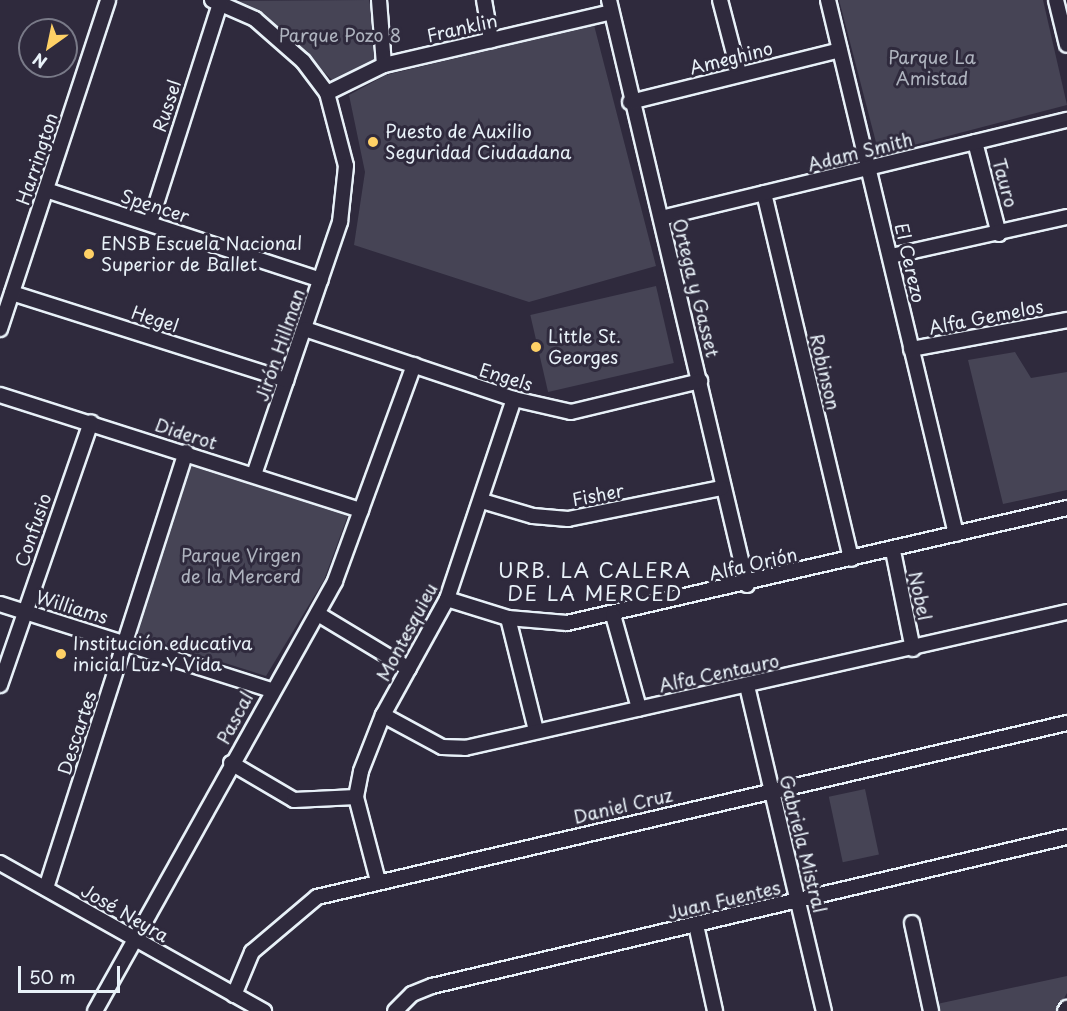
<!DOCTYPE html>
<meta charset="utf-8">
<style>
body{margin:0}
#map{position:relative;width:1067px;height:1011px;overflow:hidden;background:#2f2a3d;font-family:"Playpen Sans",sans-serif}
div>[style]{position:absolute}
.green>*{inset:0;background:#464455;transform-origin:0 0}
.roads{filter:drop-shadow(2px 0 #e8f1f8) drop-shadow(-2px 0 #e8f1f8) drop-shadow(0 2px #e8f1f8) drop-shadow(0 -2px #e8f1f8)}
.minor>*{height:14px;margin:-7px;padding:0 7px;transform-origin:7px;border-radius:7px;background:#2f2a3d}
.dots>*{width:16px;height:16px;translate:-50% -50%;box-sizing:border-box;border:3px solid #2f2a3d;border-radius:50%}
span{translate:-50% -50%;white-space:nowrap;text-align:center;line-height:1.15;-webkit-text-stroke:6px #2f2a3d;paint-order:stroke}
.street-label{font-size:18px;color:#e8f1f8}
.park-label{font-size:18px;color:#afb4bf}
.poi-label{font-size:18px;color:#e8f1f8}
.left{translate:0 -50%;text-align:left}
.neighbourhood-label{font-size:20px;color:#e8f1f8;letter-spacing:1.5px}
.north{position:absolute;left:18px;top:18px;width:60px;height:60px;box-sizing:border-box;background:#2f2a3d;border:2px solid #797a88;border-radius:50%;rotate:213deg;font-size:16px;font-weight:700;line-height:24px;text-align:center;color:#e8f1f8}
.north::after{content:'';display:block;margin:auto;width:21px;height:27px;background:#ffd166;clip-path:polygon(50% 0,100% 100%,50% 72%,0 100%)}
.scale{position:absolute;left:18px;top:966px;width:102px;height:27px;box-sizing:border-box;border:3px solid #e8f1f8;border-top:0;padding-left:8px;font-size:18px;line-height:21px;white-space:nowrap;color:#e8f1f8;-webkit-text-stroke:4px #2f2a3d;paint-order:stroke}
</style>
<div id="map">
<div class="green">
<i style="clip-path:polygon(369px 0,382px 58px,332px 80px,285px 33px,232px 1px)"></i>
<i style="clip-path:polygon(839px 0,1043px 0,1067px 105px,879px 154px)"></i>
<i style="clip-path:polygon(594px 25px,656px 266px,529px 302px,354px 245px,365px 172px,349px 95px,386px 75px)"></i>
<i style="left:656px;top:286px;width:79px;height:129px;rotate:77deg"></i>
<i style="clip-path:polygon(1015px 352px,1031px 378px,1067px 372px,1067px 490px,1003px 504px,968px 360px)"></i>
<i style="clip-path:polygon(191px 466px,348px 515px,324px 580px,266px 676px,136px 635px)"></i>
<i style="left:865px;top:789px;width:67px;height:37px;rotate:78deg"></i>
<i style="clip-path:polygon(1067px 976px,1067px 993px,1057px 1011px,939px 1011px,937px 1004px)"></i>
</div>
<div class="roads">
<div class="minor">
<i style="left:212px;top:0;width:47px;rotate:23.8deg"></i>
<i style="left:255px;top:19px;width:64px;rotate:41.2deg"></i>
<i style="left:303px;top:61px;width:40px;rotate:53deg"></i>
<i style="left:327px;top:93px;width:75px;rotate:75.4deg"></i>
<i style="left:346px;top:166px;width:56px;rotate:96.1deg"></i>
<i style="left:340px;top:222px;width:267px;rotate:108.8deg"></i>
<i style="left:379px;top:0;width:65px;rotate:85.6deg"></i>
<i style="left:484px;top:0;width:41px;rotate:80.1deg"></i>
<i style="left:609px;top:0;width:601px;rotate:76.73deg"></i>
<i style="left:720px;top:0;width:75px;rotate:75.4deg"></i>
<i style="left:828px;top:0;width:549px;rotate:76.52deg"></i>
<i style="left:1056px;top:0;width:46px;rotate:76.3deg"></i>
<i style="left:327px;top:93px;width:64px;rotate:-26.2deg"></i>
<i style="left:384px;top:65px;width:233px;rotate:-13.1deg"></i>
<i style="left:630px;top:102px;width:216px;rotate:-13.9deg"></i>
<i style="left:975px;top:142px;width:95px;rotate:75.4deg"></i>
<i style="left:46px;top:190px;width:289px;rotate:18.1deg"></i>
<i style="left:764px;top:193px;width:376px;rotate:76.6deg"></i>
<i style="left:661px;top:218px;width:418px;rotate:-13.6deg"></i>
<i style="left:150px;top:223px;width:234px;rotate:-72.3deg"></i>
<i style="left:891px;top:256px;width:180px;rotate:-12.5deg"></i>
<i style="left:12px;top:293px;width:288px;rotate:17.6deg"></i>
<i style="left:0;top:329px;width:346px;rotate:-71.8deg"></i>
<i style="left:305px;top:329px;width:220px;rotate:18.5deg"></i>
<i style="left:514px;top:399px;width:58px;rotate:12.8deg"></i>
<i style="left:571px;top:412px;width:133px;rotate:-13.5deg"></i>
<i style="left:911px;top:349px;width:159px;rotate:-10.5deg"></i>
<i style="left:0;top:395px;width:379px;rotate:17.7deg"></i>
<i style="left:482px;top:501px;width:53px;rotate:16.4deg"></i>
<i style="left:533px;top:516px;width:35px;rotate:5deg"></i>
<i style="left:568px;top:519px;width:157px;rotate:-11.4deg"></i>
<i style="left:893px;top:551px;width:100px;rotate:78.5deg"></i>
<i style="left:447px;top:599px;width:64px;rotate:17.3deg"></i>
<i style="left:508px;top:618px;width:59px;rotate:4.8deg"></i>
<i style="left:567px;top:623px;width:513px;rotate:-12.95deg"></i>
<i style="left:0;top:604px;width:284px;rotate:17.6deg"></i>
<i style="left:318px;top:614px;width:106px;rotate:31.1deg"></i>
<i style="left:613px;top:615px;width:97px;rotate:74.4deg"></i>
<i style="left:508px;top:618px;width:115px;rotate:76deg"></i>
<i style="left:0;top:685px;width:278px;rotate:-70.9deg"></i>
<i style="left:747px;top:686px;width:334px;rotate:76.7deg"></i>
<i style="left:383px;top:715px;width:67px;rotate:28.5deg"></i>
<i style="left:442px;top:747px;width:23px;rotate:2deg"></i>
<i style="left:465px;top:748px;width:617px;rotate:-12.73deg"></i>
<i style="left:231px;top:763px;width:73px;rotate:30.4deg"></i>
<i style="left:294px;top:800px;width:62px;rotate:-2.8deg"></i>
<i style="left:0;top:863px;width:303px;rotate:29.3deg"></i>
<i style="left:378px;top:881px;width:87px;rotate:-104.7deg"></i>
<i style="left:356px;top:797px;width:26px;rotate:-79deg"></i>
<i style="left:361px;top:771px;width:60px;rotate:-68.6deg"></i>
<i style="left:383px;top:715px;width:132px;rotate:-61.1deg"></i>
<i style="left:447px;top:599px;width:211px;rotate:-71.5deg"></i>
<i style="left:46px;top:888px;width:458px;rotate:-72.2deg"></i>
<i style="left:912px;top:923px;width:90px;rotate:77.8deg"></i>
<i style="left:696px;top:925px;width:88px;rotate:77.5deg"></i>
<i style="left:234px;top:995px;width:47px;rotate:-67.3deg"></i>
<i style="left:252px;top:952px;width:85px;rotate:-40.2deg"></i>
<i style="left:317px;top:897px;width:770px;rotate:-13.06deg"></i>
<i style="left:95px;top:1011px;width:492px;rotate:-60.8deg"></i>
<i style="left:335px;top:581px;width:230px;rotate:-69.9deg"></i>
<i style="left:395px;top:1011px;width:24px;rotate:-45deg"></i>
<i style="left:412px;top:994px;width:22px;rotate:-22deg"></i>
<i style="left:432px;top:986px;width:652px;rotate:-13.21deg"></i>
<i style="left:1065px;top:1011px;width:4px;rotate:-56deg"></i>
</div>
</div>
<div class="dots">
<i style="left:373px;top:142px;background:#ffd166"></i>
<i style="left:89px;top:254px;background:#ffd166"></i>
<i style="left:536px;top:347px;background:#ffd166"></i>
<i style="left:61px;top:654px;background:#ffd166"></i>
</div>
<div class="street-label">
<span style="left:462px;top:28px;rotate:-13deg">Franklin</span>
<span style="left:731px;top:58px;rotate:-14deg">Ameghino</span>
<span style="left:167px;top:106px;rotate:-72deg">Russel</span>
<span style="left:860px;top:152px;rotate:-14deg">Adam Smith</span>
<span style="left:37px;top:159px;rotate:-72deg">Harrington</span>
<span style="left:1005px;top:183px;rotate:75deg">Tauro</span>
<span style="left:155px;top:206px;rotate:18deg">Spencer</span>
<span style="left:910px;top:263px;rotate:77deg">El Cerezo</span>
<span style="left:696px;top:288px;rotate:76deg">Ortega y Gasset</span>
<span style="left:986px;top:317px;rotate:-11deg">Alfa Gemelos</span>
<span style="left:155px;top:319px;rotate:18deg">Hegel</span>
<span style="left:280px;top:345px;rotate:-71deg">Jirón Hillman</span>
<span style="left:825px;top:372px;rotate:77deg">Robinson</span>
<span style="left:506px;top:377px;rotate:17deg">Engels</span>
<span style="left:186px;top:434px;rotate:18deg">Diderot</span>
<span style="left:598px;top:495px;rotate:-11deg">Fisher</span>
<span style="left:33px;top:530px;rotate:-71deg">Confusio</span>
<span style="left:753px;top:564px;rotate:-13deg">Alfa Orión</span>
<span style="left:920px;top:596px;rotate:78deg">Nobel</span>
<span style="left:72px;top:607px;rotate:17deg">Williams</span>
<span style="left:407px;top:632px;rotate:-62deg">Montesquieu</span>
<span style="left:719px;top:673px;rotate:-12deg">Alfa Centauro</span>
<span style="left:235px;top:718px;rotate:-62deg">Pascal</span>
<span style="left:77px;top:733px;rotate:-72deg">Descartes</span>
<span style="left:623px;top:806px;rotate:-13deg">Daniel Cruz</span>
<span style="left:803px;top:844px;rotate:76deg">Gabriela Mistral</span>
<span style="left:724px;top:900px;rotate:-13deg">Juan Fuentes</span>
<span style="left:125px;top:913px;rotate:30deg">José Neyra</span>
</div>
<div class="park-label">
<span style="left:340px;top:35px">Parque Pozo 8</span>
<span style="left:932px;top:68px">Parque La<br>Amistad</span>
<span style="left:241px;top:566px">Parque Virgen<br>de la Mercerd</span>
</div>
<div class="poi-label">
<span class="left" style="left:385px;top:142px">Puesto de Auxilio<br>Seguridad Ciudadana</span>
<span class="left" style="left:101px;top:254px">ENSB Escuela Nacional<br>Superior de Ballet</span>
<span class="left" style="left:548px;top:347px">Little St.<br>Georges</span>
<span class="left" style="left:73px;top:654px">Institución educativa<br>inicial Luz Y Vida</span>
</div>
<div class="neighbourhood-label">
<span style="left:595px;top:582px">URB. LA CALERA<br>DE LA MERCED</span>
</div>
<div class="north">N</div>
<div class="scale">50 m</div>
</div>
